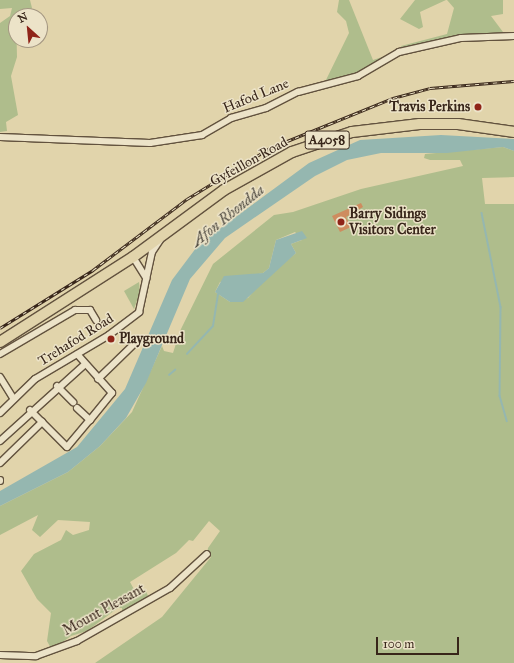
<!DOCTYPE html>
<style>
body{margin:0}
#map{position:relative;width:514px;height:663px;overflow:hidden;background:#e1d4ab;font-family:"IM FELL Great Primer",serif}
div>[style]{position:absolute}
.green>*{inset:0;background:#afbd8c}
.water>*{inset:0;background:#95b7b0}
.stream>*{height:1.5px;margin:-0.75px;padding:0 0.75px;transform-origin:0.75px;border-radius:0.75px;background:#95b7b0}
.building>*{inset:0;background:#ce8c5f}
.roads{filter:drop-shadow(1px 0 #62523e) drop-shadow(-1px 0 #62523e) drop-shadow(0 1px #62523e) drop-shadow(0 -1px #62523e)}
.street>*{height:6px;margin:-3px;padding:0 3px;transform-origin:3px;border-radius:3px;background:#ece3c8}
.primary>*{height:10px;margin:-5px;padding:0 5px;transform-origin:5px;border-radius:5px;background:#e1d4ab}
.rail>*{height:3px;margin-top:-1.5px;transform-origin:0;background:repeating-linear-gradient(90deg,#ece3c8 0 4.5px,#38261a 0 9px);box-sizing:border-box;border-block:1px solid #38261a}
.dots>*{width:11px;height:11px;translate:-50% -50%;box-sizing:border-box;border:2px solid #ece3c8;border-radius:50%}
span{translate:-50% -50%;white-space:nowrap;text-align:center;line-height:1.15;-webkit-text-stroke:3px #ece3c8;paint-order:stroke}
.shield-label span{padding:1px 3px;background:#ece3c8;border:1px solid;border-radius:3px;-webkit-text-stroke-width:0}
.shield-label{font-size:13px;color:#38261a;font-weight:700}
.street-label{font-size:14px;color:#38261a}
.poi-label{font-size:14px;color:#38261a;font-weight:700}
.right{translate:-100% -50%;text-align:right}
.left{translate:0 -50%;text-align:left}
.water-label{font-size:15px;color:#4f4a40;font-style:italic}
.north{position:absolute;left:8px;top:8px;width:40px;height:40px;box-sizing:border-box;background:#ece3c8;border:1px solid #a49782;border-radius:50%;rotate:333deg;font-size:11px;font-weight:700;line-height:16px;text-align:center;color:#38261a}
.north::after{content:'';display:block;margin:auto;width:14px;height:18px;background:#8f2418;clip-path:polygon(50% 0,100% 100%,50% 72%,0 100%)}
.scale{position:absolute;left:376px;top:637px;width:83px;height:18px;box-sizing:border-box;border:2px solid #38261a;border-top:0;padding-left:5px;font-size:12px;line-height:14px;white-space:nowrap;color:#38261a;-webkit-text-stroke:3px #ece3c8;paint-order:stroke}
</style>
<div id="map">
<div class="green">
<i style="clip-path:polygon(0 0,30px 0,32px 8px,25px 16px,16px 16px,17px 57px,11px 76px,18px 115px,6px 122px,7px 131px,0 132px,0 23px,10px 16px,12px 8px,0 9px)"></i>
<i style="clip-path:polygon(339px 0,349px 0,373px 60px,394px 53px,363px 72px,324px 84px,349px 33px,346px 21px,337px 12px)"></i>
<i style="clip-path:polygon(415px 0,446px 0,420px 12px,423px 27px,419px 29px,400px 19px)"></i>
<i style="clip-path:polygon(447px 0,503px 0,503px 14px,491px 16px,503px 32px,402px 50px,401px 46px,447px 34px,454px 8px)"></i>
<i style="clip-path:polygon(evenodd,503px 147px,514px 151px,514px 177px,482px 178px,485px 204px,514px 204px,514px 663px,95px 663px,162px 617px,211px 557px,207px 554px,208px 548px,220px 531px,209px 521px,193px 541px,189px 540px,176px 553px,130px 582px,137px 595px,145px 589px,149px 598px,122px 613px,122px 608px,118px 608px,87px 631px,71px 636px,52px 650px,47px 641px,51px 613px,37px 599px,21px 571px,34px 554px,61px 540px,66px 530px,73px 535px,89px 530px,90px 522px,58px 520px,40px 537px,32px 530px,38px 515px,0 535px,0 506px,68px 472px,100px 446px,132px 412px,162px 346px,164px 351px,173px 353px,180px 331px,213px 264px,274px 215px,293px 212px,361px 189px,463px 166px,460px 160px,430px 160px,424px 158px,425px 154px,503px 147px,295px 232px,302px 240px,291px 244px,296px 253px,264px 279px,248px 298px,230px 302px,215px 292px,220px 282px,263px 273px,269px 268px,276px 240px,295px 232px)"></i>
<i style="clip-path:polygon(139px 282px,140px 292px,134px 309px,124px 291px)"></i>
</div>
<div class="water">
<i style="clip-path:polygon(441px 135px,514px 139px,514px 151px,503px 147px,447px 153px,381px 153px,347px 160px,315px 176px,251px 220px,225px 238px,190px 279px,146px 383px,126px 418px,100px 446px,68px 472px,0 506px,0 491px,77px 447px,125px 389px,172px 280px,199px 244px,309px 163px,360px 140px)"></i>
<i style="clip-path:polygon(302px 231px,307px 238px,291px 244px,296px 253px,243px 302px,230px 302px,215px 292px,224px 276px,263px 273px,269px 268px,276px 240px)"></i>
</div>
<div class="stream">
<i style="left:482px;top:213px;width:96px;rotate:78.6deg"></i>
<i style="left:501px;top:307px;width:89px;rotate:90.6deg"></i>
<i style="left:500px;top:396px;width:26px;rotate:74deg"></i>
<i style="left:187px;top:354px;width:38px;rotate:-47deg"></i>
<i style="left:213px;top:326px;width:32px;rotate:-81deg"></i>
<i style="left:169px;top:375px;width:8px;rotate:-40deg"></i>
</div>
<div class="building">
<i style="clip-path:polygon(361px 203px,363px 207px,346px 217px,351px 227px,340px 232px,332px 216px)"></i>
</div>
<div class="roads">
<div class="street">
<i style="left:0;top:137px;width:150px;rotate:2.3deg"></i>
<i style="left:150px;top:143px;width:53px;rotate:-8.7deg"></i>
<i style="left:202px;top:135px;width:34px;rotate:-30deg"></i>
<i style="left:231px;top:118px;width:36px;rotate:-16deg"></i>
<i style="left:266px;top:108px;width:36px;rotate:-27deg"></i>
<i style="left:298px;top:92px;width:62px;rotate:-14.9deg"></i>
<i style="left:358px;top:76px;width:48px;rotate:-30.3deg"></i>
<i style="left:399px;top:52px;width:64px;rotate:-12.7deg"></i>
<i style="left:461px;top:38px;width:53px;rotate:-2.2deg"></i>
<i style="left:133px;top:257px;width:25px;rotate:58deg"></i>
<i style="left:0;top:354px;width:87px;rotate:-30.4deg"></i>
<i style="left:75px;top:310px;width:15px"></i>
<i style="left:90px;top:310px;width:12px;rotate:59deg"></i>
<i style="left:0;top:377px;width:26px;rotate:58deg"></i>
<i style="left:98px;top:379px;width:49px;rotate:-44.2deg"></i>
<i style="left:57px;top:386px;width:23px;rotate:45deg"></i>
<i style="left:77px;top:408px;width:18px;rotate:43deg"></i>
<i style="left:30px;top:410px;width:52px;rotate:45deg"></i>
<i style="left:67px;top:447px;width:35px;rotate:-50deg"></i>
<i style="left:90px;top:420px;width:35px;rotate:-51deg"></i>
<i style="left:112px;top:393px;width:52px;rotate:-131.9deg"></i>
<i style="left:0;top:413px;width:49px;rotate:-44.2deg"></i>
<i style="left:35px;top:379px;width:86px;rotate:-30.7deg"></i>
<i style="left:109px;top:335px;width:38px;rotate:-37deg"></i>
<i style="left:139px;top:312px;width:61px;rotate:-77.8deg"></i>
<i style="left:152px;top:252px;width:14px;rotate:-56deg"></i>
<i style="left:0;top:441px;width:113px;rotate:-42.1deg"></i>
<i style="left:0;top:463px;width:59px;rotate:-44.3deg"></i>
<i style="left:0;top:480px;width:1px;rotate:90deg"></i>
<i style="left:0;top:655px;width:36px;rotate:2deg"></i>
<i style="left:36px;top:656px;width:44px;rotate:-20.1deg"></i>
<i style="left:77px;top:641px;width:107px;rotate:-29.7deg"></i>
<i style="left:170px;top:588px;width:50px;rotate:-42.6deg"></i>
</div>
<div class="primary">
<i style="left:0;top:342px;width:158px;rotate:-32.6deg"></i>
<i style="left:133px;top:257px;width:113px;rotate:-36.4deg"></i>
<i style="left:224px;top:190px;width:78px;rotate:-29.2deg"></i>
<i style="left:292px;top:152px;width:63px;rotate:-18.4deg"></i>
<i style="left:352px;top:132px;width:68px;rotate:-6.7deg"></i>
<i style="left:420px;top:124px;width:38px"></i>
<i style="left:458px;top:124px;width:57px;rotate:8.1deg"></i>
</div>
</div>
<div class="rail">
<i style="left:0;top:328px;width:110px;rotate:-31.9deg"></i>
<i style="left:93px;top:270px;width:118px;rotate:-37.1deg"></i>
<i style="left:187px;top:199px;width:97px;rotate:-31.6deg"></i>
<i style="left:270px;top:148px;width:133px;rotate:-22.1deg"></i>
<i style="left:393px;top:98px;width:38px;rotate:-15deg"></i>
<i style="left:430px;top:88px;width:84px;rotate:-4.8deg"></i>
</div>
<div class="dots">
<i style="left:478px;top:107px;background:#8f2418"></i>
<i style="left:341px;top:222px;background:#8f2418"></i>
<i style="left:111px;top:339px;background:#8f2418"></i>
</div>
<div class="shield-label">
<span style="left:327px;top:140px">A4058</span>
</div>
<div class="street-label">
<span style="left:256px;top:96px;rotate:-22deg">Hafod Lane</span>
<span style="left:249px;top:162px;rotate:-29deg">Gyfeillon Road</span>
<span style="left:76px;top:340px;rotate:-32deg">Trehafod Road</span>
<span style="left:104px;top:610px;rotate:-29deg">Mount Pleasant</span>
</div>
<div class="poi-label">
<span class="right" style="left:470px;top:107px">Travis Perkins</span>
<span class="left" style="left:349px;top:222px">Barry Sidings<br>Visitors Center</span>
<span class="left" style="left:119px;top:339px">Playground</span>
</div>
<div class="water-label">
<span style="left:228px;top:216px;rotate:-39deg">Afon Rhondda</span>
</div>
<div class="north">N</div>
<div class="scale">100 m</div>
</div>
